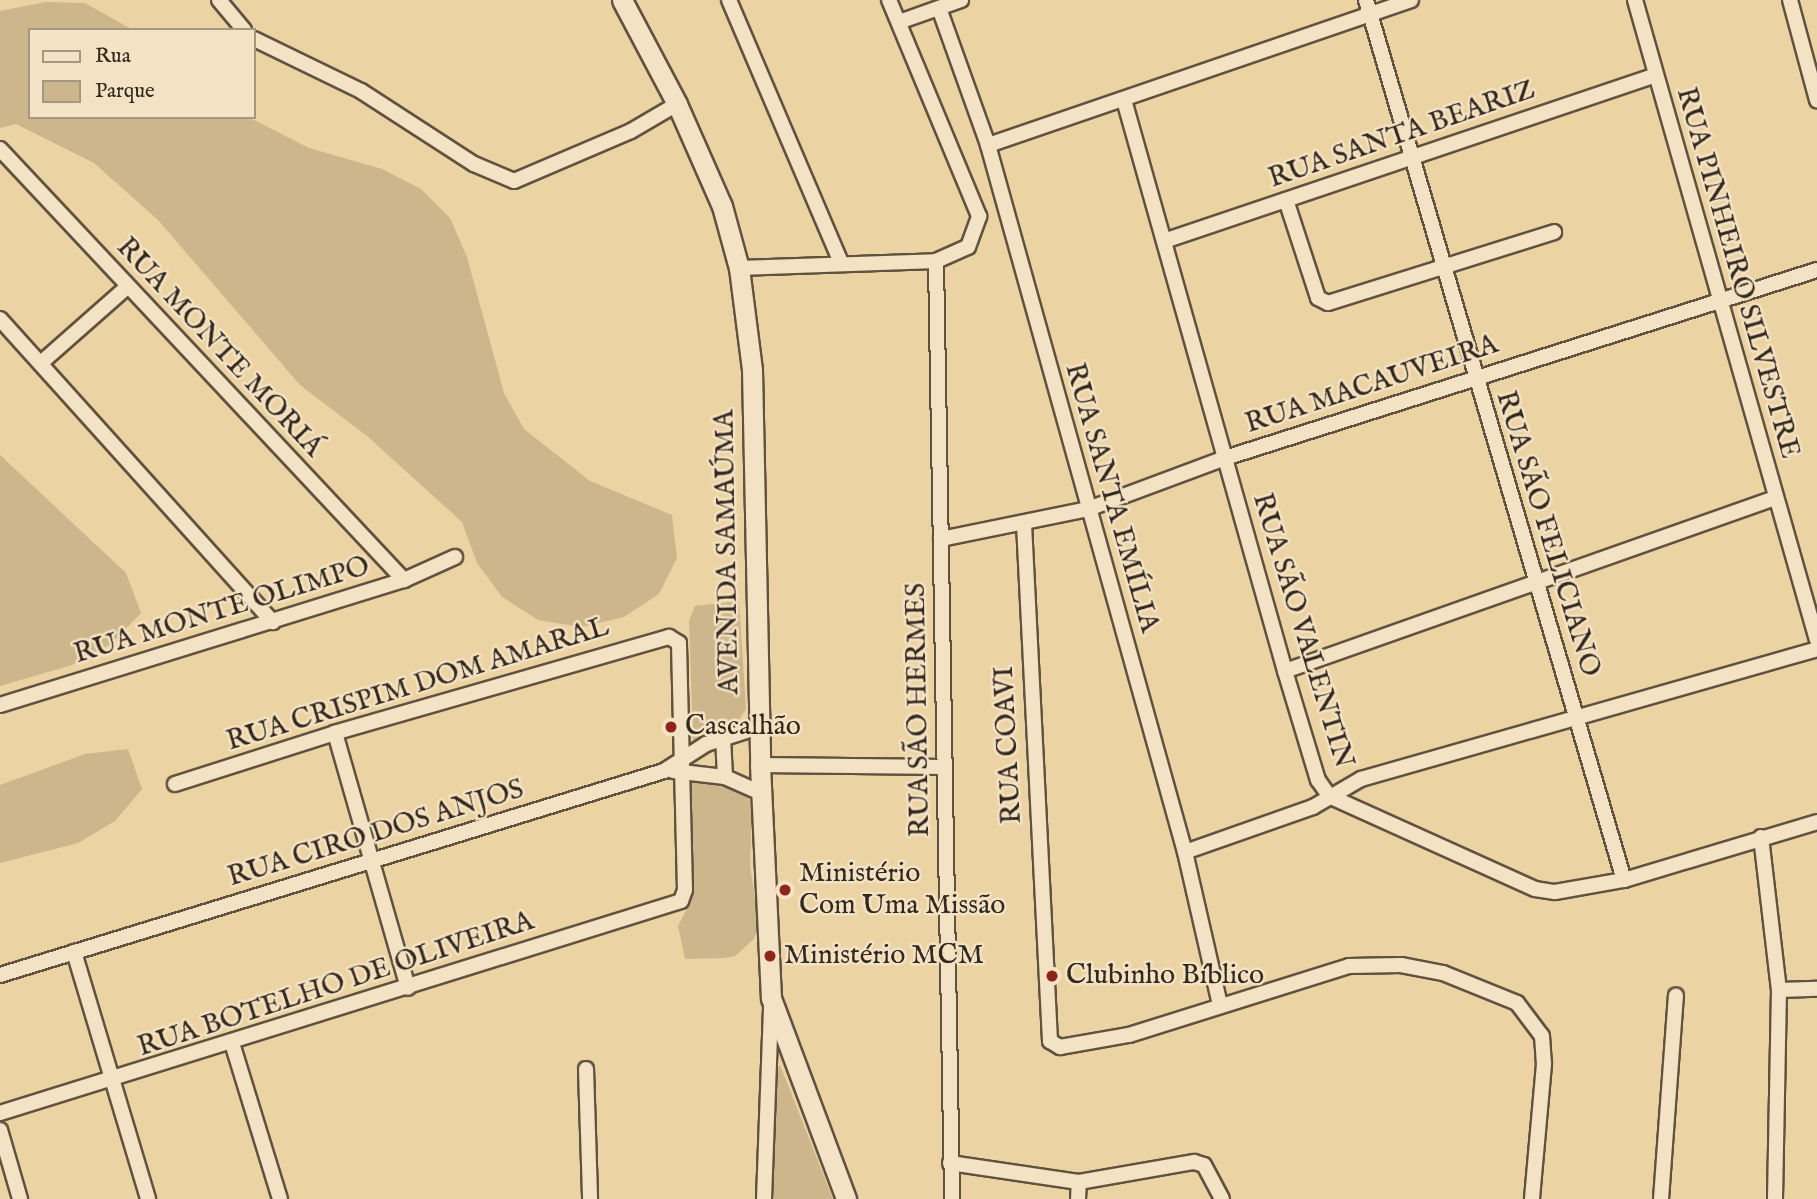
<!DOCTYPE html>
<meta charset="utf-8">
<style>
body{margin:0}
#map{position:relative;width:1817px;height:1199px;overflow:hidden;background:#ecd3a3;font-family:"IM FELL English",serif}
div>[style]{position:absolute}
.green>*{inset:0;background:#cdb68c}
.roads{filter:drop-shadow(2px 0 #61523f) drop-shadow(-2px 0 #61523f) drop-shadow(0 2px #61523f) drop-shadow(0 -2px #61523f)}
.street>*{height:14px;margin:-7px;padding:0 7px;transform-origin:7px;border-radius:7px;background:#f3e2c3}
.secondary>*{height:19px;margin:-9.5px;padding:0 9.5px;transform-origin:9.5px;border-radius:9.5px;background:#f3e2c3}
.dots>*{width:19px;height:19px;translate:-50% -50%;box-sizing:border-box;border:4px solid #f3e2c3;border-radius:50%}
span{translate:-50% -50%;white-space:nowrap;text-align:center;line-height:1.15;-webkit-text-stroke:5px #f3e2c3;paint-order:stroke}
.street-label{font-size:28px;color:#33271e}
.poi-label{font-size:28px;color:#33271e}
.left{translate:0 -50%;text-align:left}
.legend{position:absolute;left:28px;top:28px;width:228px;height:91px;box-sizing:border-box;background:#f3e2c3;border:2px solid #a69781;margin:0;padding:9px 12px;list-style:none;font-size:21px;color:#33271e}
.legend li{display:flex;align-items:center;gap:14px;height:35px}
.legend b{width:35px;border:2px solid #a69781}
</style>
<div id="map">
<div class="green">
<i style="clip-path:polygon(45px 2px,85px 3px,133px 30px,30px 30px,30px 117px,248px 117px,309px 148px,382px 169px,421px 189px,450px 218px,467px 257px,504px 393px,524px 429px,590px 481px,672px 515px,677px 558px,659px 594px,624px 617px,581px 627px,538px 620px,502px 597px,477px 563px,462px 522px,367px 436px,300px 385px,158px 220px,94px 163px,16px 124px,0 128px,0 11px)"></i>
<i style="clip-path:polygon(0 455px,126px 573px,141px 613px,111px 644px,72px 665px,0 686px)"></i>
<i style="clip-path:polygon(739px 601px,746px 709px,735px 726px,693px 741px,689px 621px,695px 606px)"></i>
<i style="clip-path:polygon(128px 749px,142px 789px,115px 821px,78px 843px,0 863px,0 785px,85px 754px)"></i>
<i style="clip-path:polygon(691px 781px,735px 786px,748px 797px,752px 810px,750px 866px,759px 925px,754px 939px,735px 956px,724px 958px,685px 959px,678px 926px,691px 901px)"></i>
<i style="clip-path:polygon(780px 1065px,833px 1199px,771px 1199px,773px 1075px)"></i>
</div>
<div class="roads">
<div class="street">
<i style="left:219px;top:0;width:39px;rotate:50deg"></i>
<i style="left:729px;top:0;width:286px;rotate:66.9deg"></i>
<i style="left:1366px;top:0;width:917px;rotate:73.66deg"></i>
<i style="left:1635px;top:0;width:665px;rotate:74.13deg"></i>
<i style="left:1790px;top:0;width:104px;rotate:74.9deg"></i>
<i style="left:939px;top:8px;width:145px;rotate:70.3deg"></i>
<i style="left:988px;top:145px;width:734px;rotate:74.43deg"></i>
<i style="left:1185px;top:852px;width:157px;rotate:77.1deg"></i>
<i style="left:899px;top:22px;width:66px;rotate:-19.5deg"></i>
<i style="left:254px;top:39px;width:119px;rotate:25.9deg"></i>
<i style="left:361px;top:91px;width:135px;rotate:32.9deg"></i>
<i style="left:474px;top:164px;width:43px;rotate:23deg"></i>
<i style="left:514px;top:181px;width:127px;rotate:-23.1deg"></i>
<i style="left:631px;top:131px;width:53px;rotate:-30.4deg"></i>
<i style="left:1124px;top:100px;width:593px;rotate:74.25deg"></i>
<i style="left:1285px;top:671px;width:114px;rotate:73.2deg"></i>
<i style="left:1318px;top:780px;width:19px;rotate:55deg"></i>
<i style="left:1329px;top:796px;width:226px;rotate:24.3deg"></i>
<i style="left:1535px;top:889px;width:20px;rotate:9deg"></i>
<i style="left:1555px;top:892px;width:70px;rotate:-9.9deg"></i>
<i style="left:1624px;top:880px;width:202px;rotate:-16.7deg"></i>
<i style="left:988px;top:145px;width:447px;rotate:-18.9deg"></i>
<i style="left:0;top:149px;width:591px;rotate:46.85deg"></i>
<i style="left:1286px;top:200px;width:103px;rotate:71.9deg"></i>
<i style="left:1318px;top:298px;width:11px;rotate:27deg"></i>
<i style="left:1328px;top:303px;width:237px;rotate:-17.4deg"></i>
<i style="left:1164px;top:241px;width:519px;rotate:-18.64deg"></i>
<i style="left:936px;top:261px;width:938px;rotate:89.02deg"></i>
<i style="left:739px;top:268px;width:197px;rotate:-2deg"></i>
<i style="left:936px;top:261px;width:35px;rotate:-24deg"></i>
<i style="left:968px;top:247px;width:33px;rotate:-70deg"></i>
<i style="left:979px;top:216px;width:234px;rotate:-112.6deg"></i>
<i style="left:0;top:319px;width:408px;rotate:48deg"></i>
<i style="left:42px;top:362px;width:113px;rotate:-41.4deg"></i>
<i style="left:1024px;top:524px;width:518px;rotate:87.12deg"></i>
<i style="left:1050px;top:1041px;width:12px;rotate:31deg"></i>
<i style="left:1060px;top:1047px;width:70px;rotate:-9.9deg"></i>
<i style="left:1129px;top:1035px;width:231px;rotate:-17.4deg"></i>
<i style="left:1349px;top:966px;width:52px;rotate:-1.1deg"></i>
<i style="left:1401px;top:965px;width:43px;rotate:10.8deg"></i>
<i style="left:1443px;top:973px;width:80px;rotate:22.1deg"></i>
<i style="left:1517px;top:1003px;width:41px;rotate:52.9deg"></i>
<i style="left:1542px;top:1036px;width:28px;rotate:86deg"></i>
<i style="left:1544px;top:1064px;width:136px;rotate:95.1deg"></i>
<i style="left:941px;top:539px;width:150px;rotate:-11.5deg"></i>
<i style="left:1088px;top:509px;width:146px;rotate:-20.4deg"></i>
<i style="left:1225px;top:458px;width:621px;rotate:-17.62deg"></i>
<i style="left:1285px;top:671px;width:520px;rotate:-19.45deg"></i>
<i style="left:0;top:705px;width:423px;rotate:-17.2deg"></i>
<i style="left:404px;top:580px;width:56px;rotate:-24.3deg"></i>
<i style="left:335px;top:733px;width:265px;rotate:74deg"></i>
<i style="left:723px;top:737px;width:40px;rotate:87.1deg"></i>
<i style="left:760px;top:765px;width:184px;rotate:0.6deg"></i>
<i style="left:673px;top:771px;width:52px;rotate:6.6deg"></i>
<i style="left:725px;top:777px;width:39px;rotate:24deg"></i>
<i style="left:1761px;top:837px;width:154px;rotate:83.3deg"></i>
<i style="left:1779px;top:990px;width:209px;rotate:91.1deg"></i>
<i style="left:1185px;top:852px;width:136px;rotate:-19.4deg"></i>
<i style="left:1313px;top:807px;width:56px;rotate:-30.3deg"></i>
<i style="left:1361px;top:779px;width:474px;rotate:-15.9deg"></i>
<i style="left:74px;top:952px;width:258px;rotate:73.3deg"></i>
<i style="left:0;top:975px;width:695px;rotate:-17.08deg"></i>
<i style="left:664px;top:771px;width:50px;rotate:-32.7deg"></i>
<i style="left:706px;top:744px;width:56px;rotate:-17.8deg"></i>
<i style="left:1779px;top:990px;width:38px;rotate:-2deg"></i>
<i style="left:232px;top:1043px;width:163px;rotate:72.9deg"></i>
<i style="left:586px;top:1069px;width:130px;rotate:88.2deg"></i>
<i style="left:0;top:1113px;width:713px;rotate:-17.29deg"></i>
<i style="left:681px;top:901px;width:12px;rotate:-70deg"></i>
<i style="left:685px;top:890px;width:247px;rotate:-91.4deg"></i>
<i style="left:679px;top:643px;width:12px;rotate:-149deg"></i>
<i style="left:669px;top:637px;width:348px;rotate:164deg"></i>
<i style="left:335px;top:733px;width:168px;rotate:162.3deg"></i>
<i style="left:0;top:1130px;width:72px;rotate:73.8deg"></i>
<i style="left:950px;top:1163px;width:130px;rotate:8.4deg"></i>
<i style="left:1079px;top:1182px;width:117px;rotate:-9.9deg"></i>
<i style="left:1194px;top:1162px;width:10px;rotate:17deg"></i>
<i style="left:1204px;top:1165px;width:38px;rotate:62deg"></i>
<i style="left:764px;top:1199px;width:193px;rotate:-87.9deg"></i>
<i style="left:1078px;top:1199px;width:17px;rotate:-87deg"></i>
<i style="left:1661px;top:1199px;width:204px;rotate:-85.8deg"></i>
</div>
<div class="secondary">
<i style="left:622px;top:0;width:118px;rotate:62.1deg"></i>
<i style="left:677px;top:104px;width:111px;rotate:66.2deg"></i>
<i style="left:722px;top:206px;width:64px;rotate:74.7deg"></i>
<i style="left:739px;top:268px;width:103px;rotate:82.7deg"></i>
<i style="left:752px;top:370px;width:395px;rotate:88.8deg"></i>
<i style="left:760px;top:765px;width:233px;rotate:87.3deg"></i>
<i style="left:771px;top:998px;width:215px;rotate:69.5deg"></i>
</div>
</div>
<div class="dots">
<i style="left:671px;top:727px;background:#8f2418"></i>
<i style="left:785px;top:890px;background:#8f2418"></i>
<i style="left:770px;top:956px;background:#8f2418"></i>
<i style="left:1052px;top:976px;background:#8f2418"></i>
</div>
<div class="street-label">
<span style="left:1402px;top:135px;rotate:-19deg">RUA SANTA BEARIZ</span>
<span style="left:1737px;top:273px;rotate:74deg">RUA PINHEIRO SILVESTRE</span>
<span style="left:219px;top:348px;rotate:47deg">RUA MONTE MORIÁ</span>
<span style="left:1372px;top:385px;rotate:-18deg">RUA MACAUVEIRA</span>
<span style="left:1111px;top:498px;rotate:74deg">RUA SANTA EMÍLIA</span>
<span style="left:1547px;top:534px;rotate:73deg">RUA SÃO FELICIANO</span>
<span style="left:728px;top:552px;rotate:-91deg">AVENIDA SAMAÚMA</span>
<span style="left:222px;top:611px;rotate:-17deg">RUA MONTE OLIMPO</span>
<span style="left:1302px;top:631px;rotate:73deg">RUA SÃO VALENTIN</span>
<span style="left:418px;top:685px;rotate:-17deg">RUA CRISPIM DOM AMARAL</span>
<span style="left:919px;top:710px;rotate:-91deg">RUA SÃO HERMES</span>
<span style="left:1009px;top:745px;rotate:-93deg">RUA COAVI</span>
<span style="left:376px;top:834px;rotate:-17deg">RUA CIRO DOS ANJOS</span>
<span style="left:336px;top:985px;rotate:-18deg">RUA BOTELHO DE OLIVEIRA</span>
</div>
<div class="poi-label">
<span class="left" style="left:685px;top:727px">Cascalhão</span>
<span class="left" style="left:799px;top:890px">Ministério<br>Com Uma Missão</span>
<span class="left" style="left:784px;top:956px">Ministério MCM</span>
<span class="left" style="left:1066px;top:976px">Clubinho Bíblico</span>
</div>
<ul class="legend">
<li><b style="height:9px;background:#f3e2c3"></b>Rua</li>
<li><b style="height:19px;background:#cdb68c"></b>Parque</li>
</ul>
</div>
